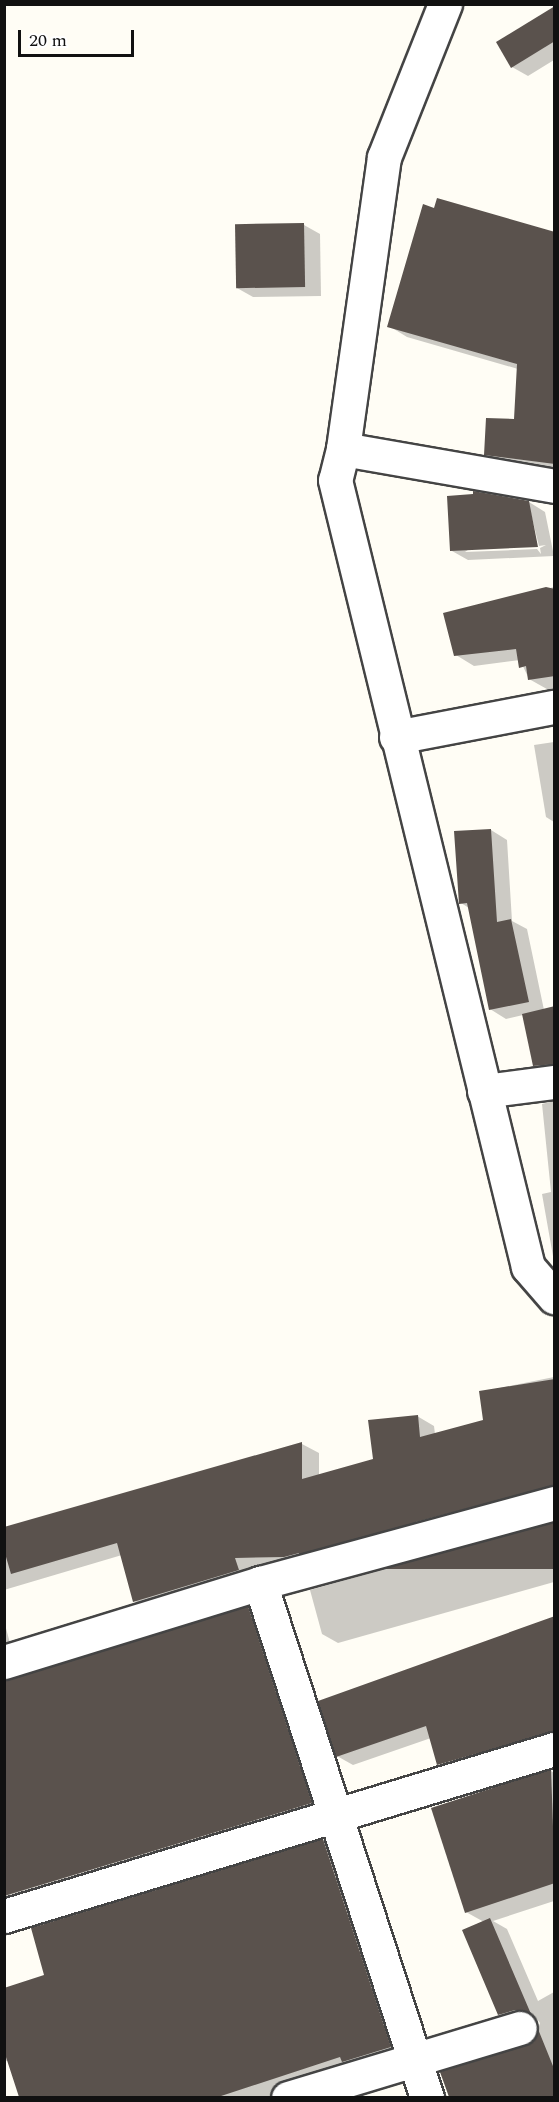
<!DOCTYPE html>
<style>
body{margin:0}
#map{position:relative;width:559px;height:2102px;overflow:hidden;background:#fffdf5;font-family:Spectral,serif}
div>[style]{position:absolute}
.shadow>*{inset:0;background:#0003}
.building>*{inset:0;background:#5a524d;transform-origin:0 0}
.roads{filter:drop-shadow(2px 0 #444) drop-shadow(-2px 0 #444) drop-shadow(0 2px #444) drop-shadow(0 -2px #444)}
.minor>*{height:33px;margin:-16.5px;padding:0 16.5px;transform-origin:16.5px;border-radius:16.5px;background:#fff}
span{translate:-50% -50%;white-space:nowrap;text-align:center;line-height:1.15;-webkit-text-stroke:6px #fff;paint-order:stroke}
.frame{position:absolute;inset:0;border:6px solid #111;pointer-events:none}
.scale{position:absolute;left:18px;top:30px;width:116px;height:27px;box-sizing:border-box;border:3px solid #111;border-top:0;padding-left:8px;font-size:18px;line-height:21px;white-space:nowrap;color:#111;-webkit-text-stroke:4px #fff;paint-order:stroke}
</style>
<div id="map">
<div class="shadow">
<i style="clip-path:polygon(554px 8px,554px 60px,528px 76px,512px 67px)"></i>
<i style="clip-path:polygon(304px 225px,320px 234px,321px 296px,253px 297px,237px 288px)"></i>
<i style="clip-path:polygon(554px 233px,554px 473px,503px 464px,485px 454px,516px 421px,518px 369px,407px 337px,389px 326px)"></i>
<i style="clip-path:polygon(evenodd,475px 495px,529px 502px,545px 512px,554px 556px,468px 560px,452px 551px,475px 495px,529px 506px,539px 546px,546px 545px,540px 548px,541px 554px,537px 549px,465px 552px,529px 506px)"></i>
<i style="clip-path:polygon(554px 587px,554px 693px,529px 679px,520px 660px,474px 666px,456px 655px,445px 614px)"></i>
<i style="clip-path:polygon(554px 742px,554px 822px,546px 817px,534px 745px)"></i>
<i style="clip-path:polygon(491px 830px,507px 840px,512px 921px,527px 929px,544px 1010px,554px 1008px,554px 1075px,534px 1065px,523px 1015px,506px 1019px,490px 1009px,469px 908px,461px 903px)"></i>
<i style="clip-path:polygon(554px 1101px,554px 1262px,542px 1194px,551px 1192px,542px 1104px)"></i>
<i style="clip-path:polygon(554px 1377px,554px 1497px,301px 1566px,251px 1567px,255px 1579px,151px 1611px,135px 1601px,122px 1555px,4px 1590px,4px 1529px,302px 1444px,319px 1453px,319px 1476px,374px 1460px,417px 1416px,434px 1426px,435px 1434px,485px 1421px,480px 1392px)"></i>
<i style="clip-path:polygon(554px 1521px,554px 1582px,338px 1643px,322px 1634px,310px 1590px)"></i>
<i style="clip-path:polygon(248px 1608px,264px 1618px,327px 1812px,4px 1902px,4px 1681px)"></i>
<i style="clip-path:polygon(554px 1617px,554px 1745px,454px 1773px,438px 1764px,431px 1738px,353px 1765px,337px 1756px)"></i>
<i style="clip-path:polygon(4px 1621px,13px 1654px,4px 1664px)"></i>
<i style="clip-path:polygon(551px 1771px,554px 1773px,554px 1901px,493px 1921px,507px 1929px,538px 2001px,554px 1992px,554px 2098px,451px 2098px,441px 2073px,534px 2042px,540px 2023px,537px 2019px,516px 2024px,499px 2014px,484px 1922px,466px 1912px,433px 1809px)"></i>
<i style="clip-path:polygon(323px 1840px,340px 1850px,407px 2057px,354px 2067px,264px 2098px,21px 2098px,9px 2060px,4px 2062px,4px 1989px,46px 1976px)"></i>
</div>
<div class="building">
<i style="clip-path:polygon(555px 6px,555px 41px,511px 68px,496px 42px)"></i>
<i style="clip-path:polygon(437px 198px,555px 232px,555px 464px,484px 455px,486px 418px,514px 419px,517px 364px,387px 327px,423px 204px,434px 208px)"></i>
<i style="left:304px;top:223px;width:64px;height:69px;rotate:89deg"></i>
<i style="clip-path:polygon(473px 491px,529px 501px,538px 547px,450px 551px,447px 496px,473px 494px)"></i>
<i style="clip-path:polygon(546px 587px,555px 589px,555px 676px,528px 680px,526px 666px,519px 668px,516px 649px,454px 656px,443px 613px)"></i>
<i style="clip-path:polygon(491px 829px,497px 922px,511px 919px,529px 1002px,489px 1010px,467px 903px,459px 904px,454px 831px)"></i>
<i style="clip-path:polygon(555px 1006px,555px 1064px,533px 1066px,522px 1014px)"></i>
<i style="clip-path:polygon(555px 1379px,555px 1485px,284px 1557px,235px 1558px,239px 1570px,133px 1602px,117px 1543px,11px 1574px,4px 1550px,4px 1527px,302px 1442px,302px 1479px,373px 1459px,368px 1420px,418px 1415px,420px 1437px,483px 1420px,479px 1391px)"></i>
<i style="left:555px;top:1522px;width:47px;height:256px;rotate:90deg"></i>
<i style="clip-path:polygon(248px 1606px,312px 1803px,4px 1896px,4px 1680px)"></i>
<i style="clip-path:polygon(555px 1616px,555px 1731px,437px 1765px,426px 1726px,336px 1757px,318px 1701px)"></i>
<i style="clip-path:polygon(551px 1769px,555px 1883px,465px 1913px,431px 1808px)"></i>
<i style="clip-path:polygon(323px 1839px,391px 2047px,342px 2062px,340px 2057px,218px 2097px,19px 2097px,4px 2051px,4px 1988px,44px 1975px,31px 1928px)"></i>
<i style="clip-path:polygon(490px 1918px,531px 2014px,515px 2010px,498px 2015px,462px 1930px)"></i>
<i style="clip-path:polygon(538px 2029px,555px 2071px,555px 2097px,449px 2097px,440px 2072px,525px 2046px,534px 2040px)"></i>
</div>
<div class="roads">
<div class="minor">
<i style="left:445px;top:4px;width:165px;rotate:111.7deg"></i>
<i style="left:384px;top:157px;width:295px;rotate:98deg"></i>
<i style="left:343px;top:449px;width:32px;rotate:104deg"></i>
<i style="left:335px;top:480px;width:810px;rotate:76.22deg"></i>
<i style="left:528px;top:1267px;width:40px;rotate:49deg"></i>
<i style="left:343px;top:449px;width:214px;rotate:9.9deg"></i>
<i style="left:396px;top:737px;width:161px;rotate:-10.8deg"></i>
<i style="left:484px;top:1091px;width:71px;rotate:-7.3deg"></i>
<i style="left:260px;top:1583px;width:541px;rotate:72.03deg"></i>
<i style="left:4px;top:1662px;width:268px;rotate:-17.1deg"></i>
<i style="left:260px;top:1583px;width:305px;rotate:-15.2deg"></i>
<i style="left:4px;top:1916px;width:575px;rotate:-16.89deg"></i>
<i style="left:288px;top:2098px;width:242px;rotate:-16.8deg"></i>
</div>
</div>
<div class="frame"></div>
<div class="scale">20 m</div>
</div>
